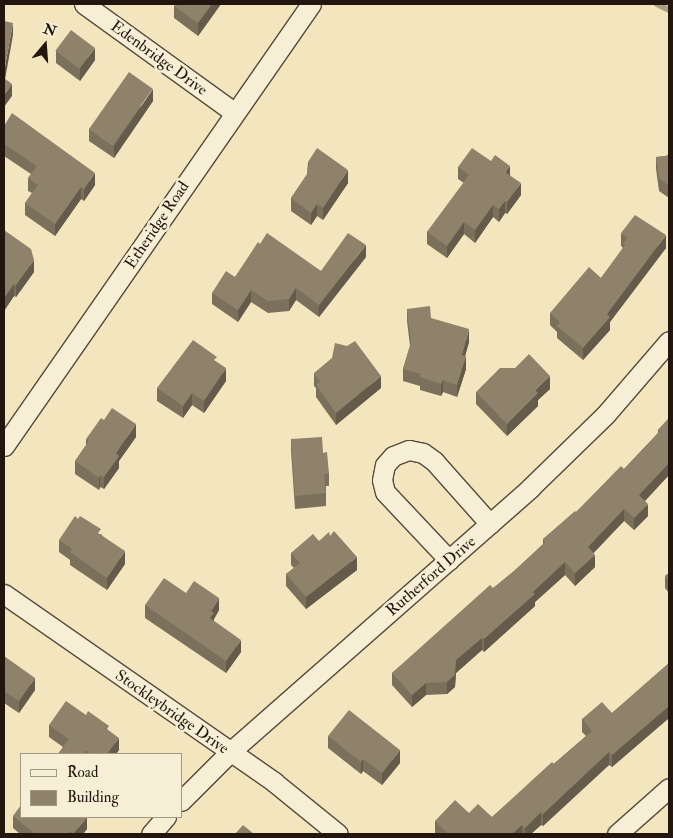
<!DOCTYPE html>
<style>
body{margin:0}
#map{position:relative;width:673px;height:838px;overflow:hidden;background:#f3e6be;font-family:"IM FELL Double Pica",serif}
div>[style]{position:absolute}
.stream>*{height:6px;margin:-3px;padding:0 3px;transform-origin:3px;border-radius:3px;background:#ac9f82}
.roads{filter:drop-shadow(1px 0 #574a3b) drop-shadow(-1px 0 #574a3b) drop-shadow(0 1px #574a3b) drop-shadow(0 -1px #574a3b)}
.street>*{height:19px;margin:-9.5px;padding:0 9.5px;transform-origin:9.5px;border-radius:9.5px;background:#f7efd5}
.wall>*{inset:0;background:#7b705b}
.shaded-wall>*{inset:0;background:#645b4a}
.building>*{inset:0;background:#8f826a;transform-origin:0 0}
span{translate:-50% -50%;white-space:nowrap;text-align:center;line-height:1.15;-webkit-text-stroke:5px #f7efd5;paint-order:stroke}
.street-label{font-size:16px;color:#23160f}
.frame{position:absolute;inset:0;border:5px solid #23160f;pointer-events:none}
.legend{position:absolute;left:20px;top:753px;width:162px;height:65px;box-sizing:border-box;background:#f7efd5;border:1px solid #a29886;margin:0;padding:6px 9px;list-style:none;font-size:15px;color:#23160f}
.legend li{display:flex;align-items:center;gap:10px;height:25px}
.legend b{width:25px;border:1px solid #a29886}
.north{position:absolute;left:20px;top:20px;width:50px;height:50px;-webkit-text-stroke:4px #f7efd5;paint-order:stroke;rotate:18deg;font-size:14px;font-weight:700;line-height:20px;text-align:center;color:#23160f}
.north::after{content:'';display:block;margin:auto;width:18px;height:22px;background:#23160f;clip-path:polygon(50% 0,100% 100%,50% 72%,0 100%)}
</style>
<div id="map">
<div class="stream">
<i style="left:657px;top:4px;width:13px;rotate:27deg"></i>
</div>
<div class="roads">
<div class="street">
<i style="left:84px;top:4px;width:185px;rotate:35.8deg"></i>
<i style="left:4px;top:446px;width:538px;rotate:-55.22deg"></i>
<i style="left:449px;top:560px;width:93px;rotate:-133.3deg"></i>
<i style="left:385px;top:492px;width:12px;rotate:-104deg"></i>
<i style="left:382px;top:480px;width:15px;rotate:-79deg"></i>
<i style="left:385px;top:465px;width:12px;rotate:-48deg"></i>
<i style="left:393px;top:456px;width:17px;rotate:-21deg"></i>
<i style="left:409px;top:450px;width:14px;rotate:12deg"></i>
<i style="left:423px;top:453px;width:14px;rotate:36deg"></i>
<i style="left:434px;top:461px;width:84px;rotate:48.4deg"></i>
<i style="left:4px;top:594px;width:329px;rotate:34.8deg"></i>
<i style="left:274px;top:782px;width:82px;rotate:39.1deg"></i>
<i style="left:181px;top:801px;width:69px;rotate:-45deg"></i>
<i style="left:230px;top:752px;width:400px;rotate:-41.3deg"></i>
<i style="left:530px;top:488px;width:106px;rotate:-44.2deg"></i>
<i style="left:606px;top:414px;width:96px;rotate:-49.2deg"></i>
<i style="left:151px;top:834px;width:23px;rotate:-49deg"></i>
<i style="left:617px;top:834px;width:69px;rotate:-41.5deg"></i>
</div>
</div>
<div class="wall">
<i style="clip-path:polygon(221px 4px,198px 36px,174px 18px,174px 6px)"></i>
<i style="clip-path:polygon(56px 51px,95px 60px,80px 81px,56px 63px)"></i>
<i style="clip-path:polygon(153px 101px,114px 158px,89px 141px,89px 129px)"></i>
<i style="clip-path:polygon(4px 126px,95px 185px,84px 201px,81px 199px,55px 236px,25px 215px,25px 203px,32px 193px,28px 191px,28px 178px,31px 174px,4px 156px)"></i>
<i style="clip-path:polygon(669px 154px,669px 198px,659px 191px,656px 169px,656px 157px,666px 156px)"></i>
<i style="clip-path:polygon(308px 162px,348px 183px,323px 220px,317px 216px,311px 225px,291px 211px,291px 198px,307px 175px)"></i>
<i style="clip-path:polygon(458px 167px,510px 175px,521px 195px,507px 214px,505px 213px,499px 222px,493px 217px,475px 243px,464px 234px,447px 258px,427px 244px,427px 232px,464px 183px,458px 179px)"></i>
<i style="clip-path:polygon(4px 230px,34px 272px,16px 297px,14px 296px,4px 311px)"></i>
<i style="clip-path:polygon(621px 233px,666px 248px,610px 322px,610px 330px,583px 360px,557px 338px,557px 332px,550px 325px,550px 313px,601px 278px,623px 248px,621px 246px)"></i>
<i style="clip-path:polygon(260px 244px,321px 271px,366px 257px,319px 317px,296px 300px,289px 311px,268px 313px,251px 302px,238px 322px,212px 304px,212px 293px,235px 277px)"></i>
<i style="clip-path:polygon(407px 309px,431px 318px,469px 342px,465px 356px,466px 369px,457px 397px,443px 392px,441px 396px,420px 390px,420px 386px,403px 381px,403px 369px,410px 346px,407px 321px)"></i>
<i style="clip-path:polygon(217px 362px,226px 381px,204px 413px,192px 405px,183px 418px,157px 401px,157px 388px)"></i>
<i style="clip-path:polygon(314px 373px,381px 388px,336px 425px,316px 397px,316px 388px,314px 386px)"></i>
<i style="clip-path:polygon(550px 389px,538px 400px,538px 406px,507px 436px,476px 404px,476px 392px)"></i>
<i style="clip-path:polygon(669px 418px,669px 475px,645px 501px,648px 516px,634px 530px,624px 521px,593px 553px,595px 567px,575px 586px,565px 575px,535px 602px,535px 606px,484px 652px,482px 650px,456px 673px,455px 687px,447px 694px,426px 695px,412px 707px,392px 685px,392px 673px,514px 571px,543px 545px,543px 539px,576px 512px,624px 469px,658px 433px,658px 430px)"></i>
<i style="clip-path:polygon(136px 437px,119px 461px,119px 468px,104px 489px,100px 487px,99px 490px,75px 474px,75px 461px,86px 445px,86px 439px)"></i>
<i style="clip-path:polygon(291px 439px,323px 453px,329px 474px,329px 486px,326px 486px,326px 506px,295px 509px,291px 451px)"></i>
<i style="clip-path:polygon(101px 534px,125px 564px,107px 590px,70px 565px,70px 560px,59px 552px,59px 540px)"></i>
<i style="clip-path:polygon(330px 536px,357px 570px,306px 609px,286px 586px,286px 574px,294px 568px,291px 565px,291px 553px,319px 541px)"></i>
<i style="clip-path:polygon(669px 573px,669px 593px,665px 588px,665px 576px)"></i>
<i style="clip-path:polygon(145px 605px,219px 610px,214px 619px,214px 621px,241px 652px,226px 673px,145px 618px)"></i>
<i style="clip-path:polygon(4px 656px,35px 690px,19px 713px,4px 703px)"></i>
<i style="clip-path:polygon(669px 663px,669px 718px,612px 767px,609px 765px,543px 826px,541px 825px,531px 834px,436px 834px,435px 833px,435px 821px,469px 813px,492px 817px,586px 736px,582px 732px,582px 719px,612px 713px)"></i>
<i style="clip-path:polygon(49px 725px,109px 731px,119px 750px,116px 754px,58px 754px,63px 747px,49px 737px)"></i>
<i style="clip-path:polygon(328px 736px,400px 763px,382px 785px,363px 771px,361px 774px,328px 748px)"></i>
<i style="clip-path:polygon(13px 816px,87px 829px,83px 834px,20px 834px,13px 828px)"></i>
</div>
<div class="shaded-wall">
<i style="clip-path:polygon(212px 4px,221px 4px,198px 36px,198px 23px)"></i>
<i style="clip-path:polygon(13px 23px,13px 35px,4px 85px,4px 72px)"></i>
<i style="clip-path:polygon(95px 48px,95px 60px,80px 81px,80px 68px)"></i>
<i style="clip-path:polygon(12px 84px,12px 96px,4px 107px,4px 95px)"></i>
<i style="clip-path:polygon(153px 89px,153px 101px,114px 158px,114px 146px)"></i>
<i style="clip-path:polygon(510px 166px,510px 178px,505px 172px)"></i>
<i style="clip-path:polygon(348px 170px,348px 183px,323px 220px,323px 208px)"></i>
<i style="clip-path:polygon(95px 173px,95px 185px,84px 201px,84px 189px)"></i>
<i style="clip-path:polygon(521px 183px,521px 195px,507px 214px,507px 202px)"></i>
<i style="clip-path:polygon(81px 187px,81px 199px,55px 236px,55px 224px)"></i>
<i style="clip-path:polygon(505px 201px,505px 213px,499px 222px,499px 209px)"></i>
<i style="clip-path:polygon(317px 204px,317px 216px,311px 225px,311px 213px)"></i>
<i style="clip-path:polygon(493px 205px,493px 217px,475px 243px,475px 230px)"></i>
<i style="clip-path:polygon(464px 222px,464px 234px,447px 258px,447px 246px)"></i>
<i style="clip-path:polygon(666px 235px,666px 248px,610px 322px,610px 330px,583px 360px,583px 348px,607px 314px)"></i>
<i style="clip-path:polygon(366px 245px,366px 257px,319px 317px,319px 305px)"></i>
<i style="clip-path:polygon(34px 260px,34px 272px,16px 297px,16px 285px)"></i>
<i style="clip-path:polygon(14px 284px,14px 296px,4px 311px,4px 298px)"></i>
<i style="clip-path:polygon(296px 288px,296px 300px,289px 311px,289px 299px)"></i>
<i style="clip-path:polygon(251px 290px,251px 302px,238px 322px,238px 310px)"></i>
<i style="clip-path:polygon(469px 329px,469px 342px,462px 367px,462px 355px)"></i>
<i style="clip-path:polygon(466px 356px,466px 369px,457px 397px,457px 385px)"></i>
<i style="clip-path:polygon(226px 368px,226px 381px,204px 413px,204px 401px)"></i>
<i style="clip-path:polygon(381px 376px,381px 388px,336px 425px,336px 413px)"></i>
<i style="clip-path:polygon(550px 376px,550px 389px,538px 400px,538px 406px,507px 436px,507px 424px,535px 390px)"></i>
<i style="clip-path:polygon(443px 380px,443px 392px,441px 396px,441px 384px)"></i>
<i style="clip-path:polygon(192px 393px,192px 405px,183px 418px,183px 406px)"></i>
<i style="clip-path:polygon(136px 424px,136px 437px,119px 461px,119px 468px,104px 489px,104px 477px,116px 453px)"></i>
<i style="clip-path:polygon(669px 463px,669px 475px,639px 507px,639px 495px)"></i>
<i style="clip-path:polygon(100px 475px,100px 487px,99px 490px,99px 478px)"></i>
<i style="clip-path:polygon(648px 504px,648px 516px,634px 530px,634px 518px)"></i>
<i style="clip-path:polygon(624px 509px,624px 521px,588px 559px,588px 547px)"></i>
<i style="clip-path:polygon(125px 551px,125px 564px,107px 590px,107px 578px)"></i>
<i style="clip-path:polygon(595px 555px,595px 567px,575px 586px,575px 573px)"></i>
<i style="clip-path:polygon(357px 557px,357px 570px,306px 609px,306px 597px)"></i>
<i style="clip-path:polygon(565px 562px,565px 575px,535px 602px,535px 606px,484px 652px,484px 639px,533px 592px)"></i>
<i style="clip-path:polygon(219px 598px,219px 610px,214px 619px,214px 625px,210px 618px,211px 611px)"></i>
<i style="clip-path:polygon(482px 638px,482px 650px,456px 673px,455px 687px,447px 694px,447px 682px,456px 660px)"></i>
<i style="clip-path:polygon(241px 640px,241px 652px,226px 673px,226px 661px)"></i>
<i style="clip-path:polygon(35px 678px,35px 690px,19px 713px,19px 701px)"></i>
<i style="clip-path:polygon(426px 683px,426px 695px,412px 707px,412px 695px)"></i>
<i style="clip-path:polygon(669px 706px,669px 718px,612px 767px,612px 755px)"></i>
<i style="clip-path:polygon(119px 738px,119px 750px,116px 754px,107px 754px)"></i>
<i style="clip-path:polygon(400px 750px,400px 763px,382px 785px,382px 773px)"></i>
<i style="clip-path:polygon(609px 752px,609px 765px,543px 826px,543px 814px)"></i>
<i style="clip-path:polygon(363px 759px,363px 771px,361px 774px,361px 762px)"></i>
<i style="clip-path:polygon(541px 812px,541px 825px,531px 834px,525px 834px,525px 828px)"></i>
<i style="clip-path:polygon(87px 817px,87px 829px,83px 834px,73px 834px)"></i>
<i style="clip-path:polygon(522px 825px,522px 834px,512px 834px)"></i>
</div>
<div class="building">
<i style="clip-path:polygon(175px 4px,212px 4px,198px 23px,174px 6px)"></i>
<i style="clip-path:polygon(4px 21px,13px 23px,4px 72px)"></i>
<i style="left:71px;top:30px;width:30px;height:26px;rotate:37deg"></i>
<i style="left:129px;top:72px;width:29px;height:70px;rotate:35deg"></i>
<i style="clip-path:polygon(4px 78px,12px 84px,4px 95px)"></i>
<i style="clip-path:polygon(12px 113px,95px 173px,84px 189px,81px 187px,55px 224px,25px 203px,38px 185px,28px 178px,37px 166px,4px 144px,4px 126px)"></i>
<i style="clip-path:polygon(317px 148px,348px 170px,323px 208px,317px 204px,311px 213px,291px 198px,309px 171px,307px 169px,310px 164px,308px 162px)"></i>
<i style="clip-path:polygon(472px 148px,491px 161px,495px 155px,510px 166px,505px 172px,521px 183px,507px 202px,505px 201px,499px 209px,493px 205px,475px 230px,464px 222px,447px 246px,427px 232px,469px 175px,458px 167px)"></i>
<i style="clip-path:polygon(669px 154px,669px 186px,659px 178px,656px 157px,666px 156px)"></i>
<i style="clip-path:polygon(635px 215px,666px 235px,607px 314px,610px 317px,583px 348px,557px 326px,560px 322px,550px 313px,589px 267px,601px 278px,625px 245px,623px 244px,627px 238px,621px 233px)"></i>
<i style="clip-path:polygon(4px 230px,31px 249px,34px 260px,16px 285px,14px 284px,4px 298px)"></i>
<i style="clip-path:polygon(267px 233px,321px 271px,348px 233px,366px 245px,319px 305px,296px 288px,289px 299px,268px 301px,251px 290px,238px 310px,212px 293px,226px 271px,235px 277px,258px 242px,260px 244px)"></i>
<i style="clip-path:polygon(430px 306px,431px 318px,469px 329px,462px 355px,466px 356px,457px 385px,443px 380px,441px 384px,420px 377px,421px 374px,403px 369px,411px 342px,407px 309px)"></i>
<i style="clip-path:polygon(193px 340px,217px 357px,214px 360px,226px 368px,204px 401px,192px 393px,183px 406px,157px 388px)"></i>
<i style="clip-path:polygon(355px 341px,381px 376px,336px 413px,316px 385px,320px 382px,314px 373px,332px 358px,335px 343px,347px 346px)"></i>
<i style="clip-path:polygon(529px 354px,550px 376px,535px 390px,538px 393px,507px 424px,476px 392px,500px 368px,515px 368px)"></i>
<i style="clip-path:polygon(112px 408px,136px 424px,116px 453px,119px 456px,104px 477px,100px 475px,99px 478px,75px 461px,89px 441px,86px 439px,101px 418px,104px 420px)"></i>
<i style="clip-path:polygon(669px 418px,669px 463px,639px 495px,648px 504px,634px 518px,624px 509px,588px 547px,595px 555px,575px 573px,565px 562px,533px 592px,535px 594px,484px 639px,482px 638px,456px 660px,455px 675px,447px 682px,426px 683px,412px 695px,392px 673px,490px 585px,493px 588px,514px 571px,545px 542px,543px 539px,575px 511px,576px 512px,621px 466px,624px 469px,660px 431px,658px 430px)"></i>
<i style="clip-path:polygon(322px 437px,323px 453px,327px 452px,329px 474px,324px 474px,326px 493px,295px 496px,291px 439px)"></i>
<i style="clip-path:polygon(75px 516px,78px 519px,80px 516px,101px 529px,98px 533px,125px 551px,107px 578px,70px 552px,72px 549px,59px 540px)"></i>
<i style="clip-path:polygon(334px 531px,357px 557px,306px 597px,286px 574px,300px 563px,291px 553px,313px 534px,319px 541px,329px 532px,330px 536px)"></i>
<i style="clip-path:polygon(669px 573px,669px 580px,665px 576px)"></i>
<i style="clip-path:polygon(164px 578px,186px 593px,194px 581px,219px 598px,211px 611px,214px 613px,210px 618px,241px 640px,226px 661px,145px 605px)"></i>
<i style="clip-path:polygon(4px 656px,35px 678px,19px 701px,4px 691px)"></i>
<i style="clip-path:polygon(669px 663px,669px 706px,612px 755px,609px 752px,543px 814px,541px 812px,525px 828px,522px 825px,512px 834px,448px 834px,435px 821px,455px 800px,469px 813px,478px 804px,492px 817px,552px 762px,554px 764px,592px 731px,582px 719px,602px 702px,612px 713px)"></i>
<i style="clip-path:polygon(66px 701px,86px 715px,88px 711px,109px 726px,107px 729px,119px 738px,107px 754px,91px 754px,86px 750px,83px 754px,58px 754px,69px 739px,49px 725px)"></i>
<i style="clip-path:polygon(349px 710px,400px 750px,382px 773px,363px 759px,361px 762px,328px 736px)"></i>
<i style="clip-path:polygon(21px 805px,21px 817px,87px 817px,73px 834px,70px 831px,67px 834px,35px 834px,13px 816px)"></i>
<i style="clip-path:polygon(243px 825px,254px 834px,235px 834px)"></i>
</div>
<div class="street-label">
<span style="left:159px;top:58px;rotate:36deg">Edenbridge Drive</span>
<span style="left:157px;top:225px;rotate:-56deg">Etheridge Road</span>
<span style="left:431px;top:576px;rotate:-41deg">Rutherford Drive</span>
<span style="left:172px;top:712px;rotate:35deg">Stockleybridge Drive</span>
</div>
<div class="frame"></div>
<ul class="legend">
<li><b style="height:6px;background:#f7efd5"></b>Road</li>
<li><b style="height:14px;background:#8f826a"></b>Building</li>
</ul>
<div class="north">N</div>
</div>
